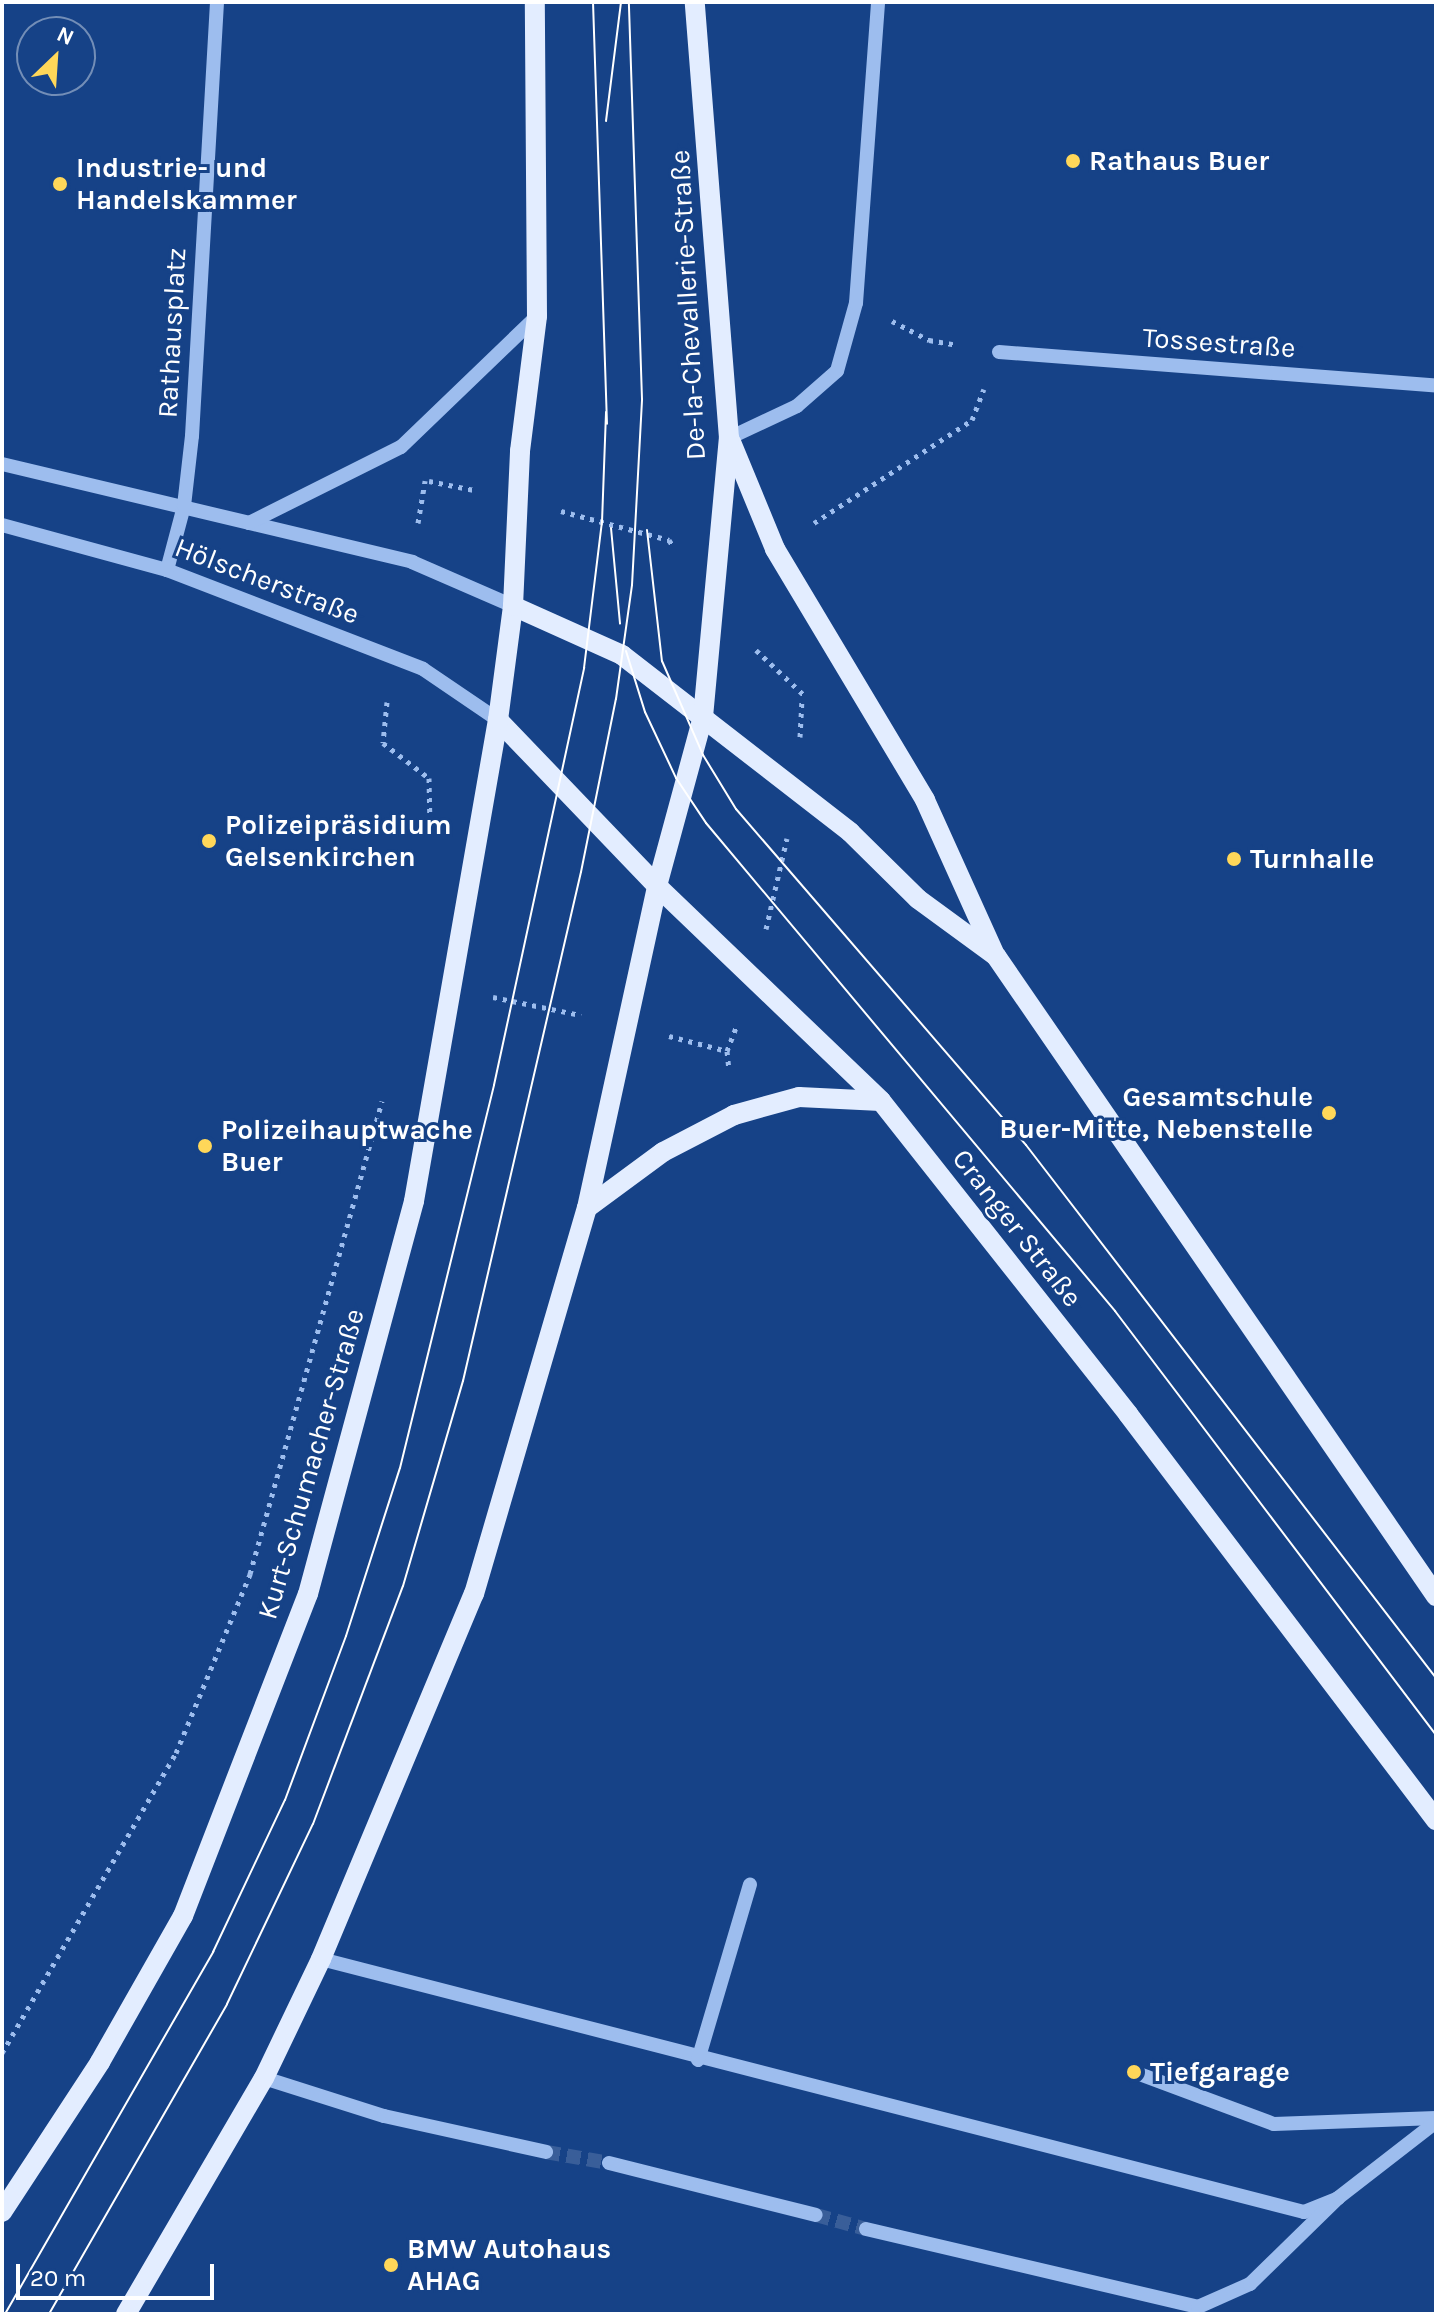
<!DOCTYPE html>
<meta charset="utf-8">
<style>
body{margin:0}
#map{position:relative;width:1438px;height:2316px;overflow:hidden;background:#164287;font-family:Karla,sans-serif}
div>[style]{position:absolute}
.minor-tunnel>*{height:14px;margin-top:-7px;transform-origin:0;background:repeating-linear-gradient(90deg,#395e99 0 14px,transparent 0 21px)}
.path>*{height:5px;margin-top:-2.5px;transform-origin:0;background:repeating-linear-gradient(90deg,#9dbdee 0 4px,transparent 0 10px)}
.minor>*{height:14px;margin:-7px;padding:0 7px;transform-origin:7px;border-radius:7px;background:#9dbdee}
.major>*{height:20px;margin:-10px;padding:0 10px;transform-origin:10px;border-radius:10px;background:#e3edff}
.tram>*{height:2px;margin:-1px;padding:0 1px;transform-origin:1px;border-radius:1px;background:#fff}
.dots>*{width:22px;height:22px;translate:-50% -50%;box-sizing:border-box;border:4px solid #164287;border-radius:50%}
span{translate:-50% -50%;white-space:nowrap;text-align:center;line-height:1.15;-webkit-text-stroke:6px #164287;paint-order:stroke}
.poi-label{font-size:28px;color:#fff;font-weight:700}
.left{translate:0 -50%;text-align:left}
.right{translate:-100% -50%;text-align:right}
.street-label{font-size:28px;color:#fff}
.frame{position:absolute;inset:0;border:4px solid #fff;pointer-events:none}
.north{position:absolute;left:16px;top:16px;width:80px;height:80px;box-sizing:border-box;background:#164287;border:2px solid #738eb7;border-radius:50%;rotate:25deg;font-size:22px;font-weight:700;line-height:32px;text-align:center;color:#fff}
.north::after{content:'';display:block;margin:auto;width:28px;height:36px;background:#ffd759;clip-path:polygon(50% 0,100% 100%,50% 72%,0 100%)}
.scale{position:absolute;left:16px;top:2264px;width:198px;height:36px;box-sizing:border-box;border:4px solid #fff;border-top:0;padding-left:10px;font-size:24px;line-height:28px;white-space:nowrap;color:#fff;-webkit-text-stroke:6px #164287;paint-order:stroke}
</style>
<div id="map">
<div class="minor-tunnel">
<i style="left:546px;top:2152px;width:64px;rotate:9.9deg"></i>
<i style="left:816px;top:2215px;width:52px;rotate:15.6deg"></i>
</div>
<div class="path">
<i style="left:892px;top:321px;width:42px;rotate:27.2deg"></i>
<i style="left:929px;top:340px;width:29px;rotate:10deg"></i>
<i style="left:429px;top:481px;width:46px;rotate:11.3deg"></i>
<i style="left:561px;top:511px;width:112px;rotate:15deg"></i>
<i style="left:669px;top:540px;width:7px;rotate:56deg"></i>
<i style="left:418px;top:523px;width:43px;rotate:-80.5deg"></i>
<i style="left:814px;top:523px;width:189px;rotate:-33.1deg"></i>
<i style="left:972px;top:420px;width:33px;rotate:-69deg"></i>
<i style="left:756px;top:650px;width:67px;rotate:43.2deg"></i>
<i style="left:387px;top:702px;width:41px;rotate:95.6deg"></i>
<i style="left:383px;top:743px;width:58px;rotate:37.3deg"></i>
<i style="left:429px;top:778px;width:46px;rotate:88.8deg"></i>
<i style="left:800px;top:737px;width:39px;rotate:-87deg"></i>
<i style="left:766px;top:929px;width:93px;rotate:-77deg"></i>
<i style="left:493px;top:997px;width:90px;rotate:11.6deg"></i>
<i style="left:669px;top:1036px;width:60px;rotate:14.5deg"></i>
<i style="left:727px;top:1051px;width:26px;rotate:-69deg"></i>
<i style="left:727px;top:1051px;width:19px;rotate:84deg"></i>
<i style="left:2px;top:2053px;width:347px;rotate:-59.9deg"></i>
<i style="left:176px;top:1753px;width:194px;rotate:-67.5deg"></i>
<i style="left:250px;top:1574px;width:491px;rotate:-74.4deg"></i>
</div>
<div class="minor">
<i style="left:999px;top:352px;width:438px;rotate:4.4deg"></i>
<i style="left:729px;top:438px;width:75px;rotate:-25.2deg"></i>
<i style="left:797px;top:406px;width:53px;rotate:-41.2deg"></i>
<i style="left:837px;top:371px;width:71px;rotate:-74.4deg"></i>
<i style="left:856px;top:303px;width:302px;rotate:-85.8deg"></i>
<i style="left:2px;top:464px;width:422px;rotate:13.4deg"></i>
<i style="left:412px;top:562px;width:110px;rotate:23.5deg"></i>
<i style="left:249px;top:523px;width:170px;rotate:-26.6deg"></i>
<i style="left:401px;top:447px;width:189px;rotate:-43.9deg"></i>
<i style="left:2px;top:525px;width:171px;rotate:15.3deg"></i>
<i style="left:167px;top:570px;width:274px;rotate:21.1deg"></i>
<i style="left:423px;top:669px;width:91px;rotate:34.2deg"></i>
<i style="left:167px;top:570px;width:66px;rotate:-75.1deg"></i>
<i style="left:184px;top:506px;width:70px;rotate:-83.5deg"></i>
<i style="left:192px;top:436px;width:435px;rotate:-86.7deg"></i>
<i style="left:321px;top:1959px;width:1015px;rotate:14.43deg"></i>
<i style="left:1304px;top:2212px;width:37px;rotate:-22deg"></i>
<i style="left:698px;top:2060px;width:183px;rotate:-73.5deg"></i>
<i style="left:1134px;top:2072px;width:149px;rotate:20.4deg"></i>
<i style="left:1274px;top:2124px;width:162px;rotate:-2.1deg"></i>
<i style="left:264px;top:2078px;width:126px;rotate:17.6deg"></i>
<i style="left:384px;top:2116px;width:166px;rotate:12.5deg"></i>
<i style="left:609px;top:2163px;width:213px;rotate:14.1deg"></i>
<i style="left:866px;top:2229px;width:341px;rotate:13.2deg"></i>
<i style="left:1198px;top:2307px;width:57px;rotate:-23.9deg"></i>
<i style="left:1250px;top:2284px;width:123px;rotate:-44.3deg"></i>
<i style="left:1338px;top:2198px;width:124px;rotate:-37.8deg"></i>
</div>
<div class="major">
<i style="left:731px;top:442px;width:116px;rotate:67.6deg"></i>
<i style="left:775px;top:549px;width:292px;rotate:59.1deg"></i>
<i style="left:925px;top:800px;width:168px;rotate:65.7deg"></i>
<i style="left:513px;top:606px;width:120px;rotate:24.2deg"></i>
<i style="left:622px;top:655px;width:289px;rotate:37.8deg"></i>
<i style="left:850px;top:832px;width:95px;rotate:44.6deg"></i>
<i style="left:918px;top:899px;width:97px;rotate:36.2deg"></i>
<i style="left:996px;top:956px;width:777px;rotate:55.49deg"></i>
<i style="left:498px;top:720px;width:230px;rotate:46.2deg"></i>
<i style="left:657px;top:886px;width:310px;rotate:43.8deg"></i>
<i style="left:881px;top:1101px;width:399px;rotate:51.7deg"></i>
<i style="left:1128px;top:1414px;width:510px;rotate:52.82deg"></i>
<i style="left:587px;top:1208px;width:94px;rotate:-36.4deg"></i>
<i style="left:663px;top:1152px;width:80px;rotate:-27.5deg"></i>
<i style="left:734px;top:1115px;width:67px;rotate:-15.5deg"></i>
<i style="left:799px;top:1097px;width:82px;rotate:2.8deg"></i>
<i style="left:2px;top:2212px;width:179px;rotate:-56.8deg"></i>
<i style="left:100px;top:2062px;width:168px;rotate:-60.4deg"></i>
<i style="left:183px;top:1916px;width:345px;rotate:-68.8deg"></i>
<i style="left:308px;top:1594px;width:407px;rotate:-74.9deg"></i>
<i style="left:414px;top:1201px;width:488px;rotate:-80.1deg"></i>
<i style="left:498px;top:720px;width:115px;rotate:-82.5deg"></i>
<i style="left:513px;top:606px;width:155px;rotate:-87.4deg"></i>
<i style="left:520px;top:451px;width:136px;rotate:-82.8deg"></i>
<i style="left:537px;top:316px;width:314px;rotate:-90.4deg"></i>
<i style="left:126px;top:2314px;width:273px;rotate:-59.7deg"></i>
<i style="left:264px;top:2078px;width:132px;rotate:-64.4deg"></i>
<i style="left:321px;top:1959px;width:396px;rotate:-67.3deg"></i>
<i style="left:474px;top:1594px;width:402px;rotate:-73.7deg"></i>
<i style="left:587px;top:1208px;width:330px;rotate:-77.7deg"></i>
<i style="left:657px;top:886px;width:175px;rotate:-74.8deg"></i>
<i style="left:703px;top:717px;width:280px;rotate:-84.7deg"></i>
<i style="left:729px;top:438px;width:437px;rotate:-94.5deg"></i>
</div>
<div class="tram">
<i style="left:593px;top:2px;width:422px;rotate:88.1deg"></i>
<i style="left:606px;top:121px;width:120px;rotate:-82.8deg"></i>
<i style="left:611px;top:528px;width:96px;rotate:84.6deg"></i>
<i style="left:647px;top:530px;width:132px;rotate:83.5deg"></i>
<i style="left:662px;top:661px;width:103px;rotate:66.4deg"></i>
<i style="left:703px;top:755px;width:63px;rotate:58.6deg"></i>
<i style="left:736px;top:809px;width:444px;rotate:49.2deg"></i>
<i style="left:1026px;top:1145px;width:672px;rotate:52.43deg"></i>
<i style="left:626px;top:651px;width:64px;rotate:72.7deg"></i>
<i style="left:645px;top:712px;width:73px;rotate:64.8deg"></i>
<i style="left:676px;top:778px;width:54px;rotate:56.3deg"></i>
<i style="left:706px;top:823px;width:637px;rotate:50.03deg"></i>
<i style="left:1115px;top:1311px;width:532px;rotate:52.87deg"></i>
<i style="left:5px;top:2314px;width:418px;rotate:-60.1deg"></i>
<i style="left:213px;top:1952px;width:168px;rotate:-64.7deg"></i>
<i style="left:285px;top:1800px;width:175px;rotate:-69.6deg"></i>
<i style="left:346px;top:1636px;width:176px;rotate:-72.2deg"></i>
<i style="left:400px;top:1468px;width:394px;rotate:-76.2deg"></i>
<i style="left:494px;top:1085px;width:427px;rotate:-77.8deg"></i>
<i style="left:584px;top:668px;width:147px;rotate:-83deg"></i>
<i style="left:602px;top:522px;width:110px;rotate:-87.9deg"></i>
<i style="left:49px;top:2314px;width:357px;rotate:-60.1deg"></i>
<i style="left:227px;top:2004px;width:199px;rotate:-64.5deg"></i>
<i style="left:313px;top:1824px;width:254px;rotate:-69.3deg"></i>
<i style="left:403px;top:1586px;width:214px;rotate:-73.7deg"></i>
<i style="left:463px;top:1381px;width:522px;rotate:-76.95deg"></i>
<i style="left:581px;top:872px;width:177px;rotate:-78.6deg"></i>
<i style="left:616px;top:699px;width:115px;rotate:-82deg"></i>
<i style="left:632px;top:585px;width:186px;rotate:-86.9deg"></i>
<i style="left:642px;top:399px;width:397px;rotate:-91.9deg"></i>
</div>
<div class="dots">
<i style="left:1073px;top:161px;background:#ffd759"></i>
<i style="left:60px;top:184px;background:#ffd759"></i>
<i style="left:209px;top:841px;background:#ffd759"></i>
<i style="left:1234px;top:859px;background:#ffd759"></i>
<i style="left:1329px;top:1113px;background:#ffd759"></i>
<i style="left:205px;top:1146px;background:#ffd759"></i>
<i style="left:1134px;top:2072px;background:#ffd759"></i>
<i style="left:391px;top:2265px;background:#ffd759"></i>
</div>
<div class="poi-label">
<span class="left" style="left:1089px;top:161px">Rathaus Buer</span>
<span class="left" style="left:76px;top:184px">Industrie- und<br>Handelskammer</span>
<span class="left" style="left:225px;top:841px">Polizeipräsidium<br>Gelsenkirchen</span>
<span class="left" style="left:1250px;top:859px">Turnhalle</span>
<span class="right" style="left:1313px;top:1113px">Gesamtschule<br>Buer-Mitte, Nebenstelle</span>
<span class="left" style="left:221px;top:1146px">Polizeihauptwache<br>Buer</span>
<span class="left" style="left:1150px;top:2072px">Tiefgarage</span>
<span class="left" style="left:407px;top:2265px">BMW Autohaus<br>AHAG</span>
</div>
<div class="street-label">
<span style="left:688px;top:305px;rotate:-93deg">De-la-Chevallerie-Straße</span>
<span style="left:172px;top:333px;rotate:-87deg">Rathausplatz</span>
<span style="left:1219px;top:343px;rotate:4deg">Tossestraße</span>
<span style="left:267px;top:581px;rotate:21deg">Hölscherstraße</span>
<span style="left:1017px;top:1228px;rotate:52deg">Cranger Straße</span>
<span style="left:311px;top:1464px;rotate:-74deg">Kurt-Schumacher-Straße</span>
</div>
<div class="frame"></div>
<div class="north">N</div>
<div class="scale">20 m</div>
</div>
